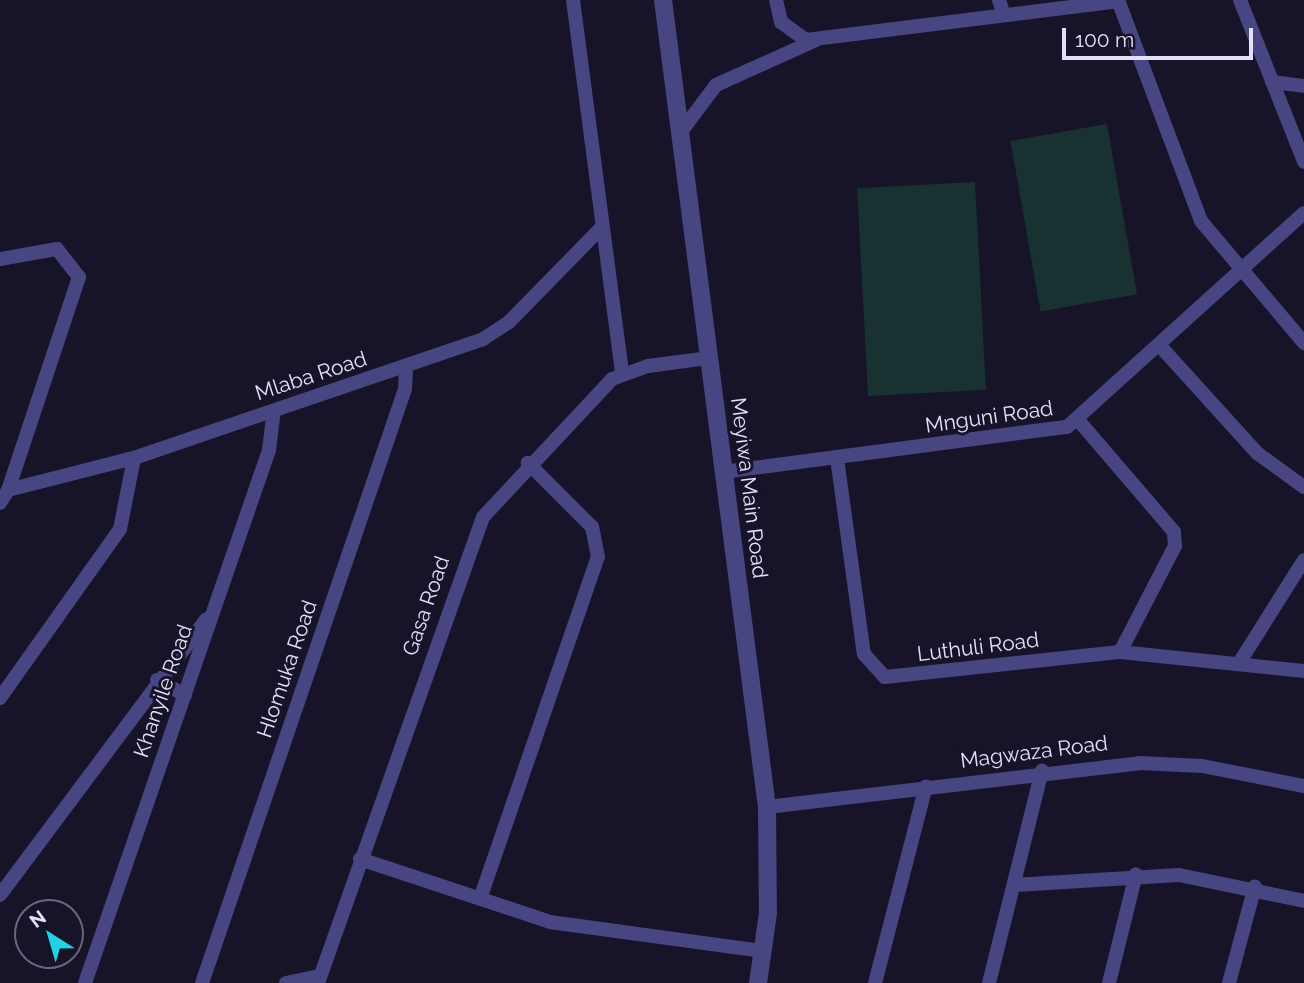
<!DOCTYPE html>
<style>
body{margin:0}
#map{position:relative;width:1304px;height:983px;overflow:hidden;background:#171429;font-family:Raleway,sans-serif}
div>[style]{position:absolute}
.green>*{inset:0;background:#183231;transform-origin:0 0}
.minor>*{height:14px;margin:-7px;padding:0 7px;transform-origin:7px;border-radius:7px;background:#474582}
.tertiary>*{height:18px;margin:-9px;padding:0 9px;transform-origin:9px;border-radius:9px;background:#474582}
span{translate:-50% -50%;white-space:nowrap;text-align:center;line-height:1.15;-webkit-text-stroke:6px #171429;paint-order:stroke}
.street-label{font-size:21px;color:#e3e0fb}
.north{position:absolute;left:14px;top:899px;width:70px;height:70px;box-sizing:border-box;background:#171429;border:2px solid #69667d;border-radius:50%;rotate:323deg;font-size:19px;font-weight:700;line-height:28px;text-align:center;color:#e3e0fb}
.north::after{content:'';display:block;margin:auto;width:24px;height:32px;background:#24d3e3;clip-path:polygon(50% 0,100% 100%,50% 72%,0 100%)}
.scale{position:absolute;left:1062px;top:28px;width:191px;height:32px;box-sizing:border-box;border:4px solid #e3e0fb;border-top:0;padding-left:9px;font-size:21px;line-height:24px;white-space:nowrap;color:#e3e0fb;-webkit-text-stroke:5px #171429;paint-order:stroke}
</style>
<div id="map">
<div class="green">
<i style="left:1107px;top:124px;width:173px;height:98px;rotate:80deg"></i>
<i style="left:975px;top:182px;width:208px;height:118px;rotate:87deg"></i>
</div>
<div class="minor">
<i style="left:573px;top:0;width:376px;rotate:82.5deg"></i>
<i style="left:776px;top:0;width:23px;rotate:77deg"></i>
<i style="left:781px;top:22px;width:31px;rotate:36deg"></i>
<i style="left:806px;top:40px;width:314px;rotate:-7.1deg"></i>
<i style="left:999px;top:0;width:16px;rotate:72deg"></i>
<i style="left:1118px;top:0;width:236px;rotate:69.4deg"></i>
<i style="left:1201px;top:221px;width:160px;rotate:49.8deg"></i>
<i style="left:1240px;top:0;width:174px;rotate:68.4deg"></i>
<i style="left:1272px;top:82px;width:32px;rotate:7deg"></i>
<i style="left:680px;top:133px;width:60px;rotate:-53.1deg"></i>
<i style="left:716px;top:85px;width:110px;rotate:-24.2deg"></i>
<i style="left:0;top:259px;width:58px;rotate:-10deg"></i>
<i style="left:57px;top:249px;width:36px;rotate:52deg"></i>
<i style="left:79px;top:277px;width:225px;rotate:108.4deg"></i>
<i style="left:1161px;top:347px;width:143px;rotate:47.8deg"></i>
<i style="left:1257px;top:453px;width:58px;rotate:35.9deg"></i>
<i style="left:1079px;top:421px;width:146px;rotate:49.4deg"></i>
<i style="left:1174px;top:532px;width:14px;rotate:86deg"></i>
<i style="left:1175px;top:546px;width:119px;rotate:117.4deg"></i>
<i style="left:837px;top:458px;width:198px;rotate:82.2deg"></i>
<i style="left:864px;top:654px;width:31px;rotate:48deg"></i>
<i style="left:885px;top:677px;width:236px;rotate:-6.1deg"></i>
<i style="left:1120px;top:652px;width:185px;rotate:5.9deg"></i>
<i style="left:723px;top:472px;width:347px;rotate:-7.5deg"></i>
<i style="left:1067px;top:427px;width:319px;rotate:-42.1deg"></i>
<i style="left:0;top:503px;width:15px;rotate:-58deg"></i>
<i style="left:8px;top:490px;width:130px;rotate:-14.3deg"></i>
<i style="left:134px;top:458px;width:369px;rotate:-18.8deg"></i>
<i style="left:483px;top:339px;width:31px;rotate:-33deg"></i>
<i style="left:509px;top:322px;width:133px;rotate:-45.6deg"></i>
<i style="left:1241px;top:660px;width:118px;rotate:-57.8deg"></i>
<i style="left:157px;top:680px;width:32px;rotate:28deg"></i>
<i style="left:0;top:698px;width:207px;rotate:-54.6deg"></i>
<i style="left:120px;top:529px;width:72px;rotate:-78.8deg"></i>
<i style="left:767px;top:807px;width:375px;rotate:-6.7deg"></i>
<i style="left:1139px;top:763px;width:63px;rotate:2.7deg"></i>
<i style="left:1202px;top:766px;width:104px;rotate:11.1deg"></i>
<i style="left:360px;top:859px;width:200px;rotate:18.3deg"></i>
<i style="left:550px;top:922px;width:215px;rotate:7.8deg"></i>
<i style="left:1014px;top:885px;width:165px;rotate:-3.5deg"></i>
<i style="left:1179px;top:875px;width:128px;rotate:11.7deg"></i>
<i style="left:0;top:895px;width:344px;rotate:-53.2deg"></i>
<i style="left:480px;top:899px;width:362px;rotate:-71deg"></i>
<i style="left:598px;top:557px;width:31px;rotate:-101deg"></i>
<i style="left:592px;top:527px;width:91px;rotate:-135deg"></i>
<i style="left:85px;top:983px;width:564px;rotate:-70.95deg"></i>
<i style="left:269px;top:450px;width:39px;rotate:-83deg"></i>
<i style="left:202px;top:983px;width:628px;rotate:-71.13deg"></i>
<i style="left:405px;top:389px;width:21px;rotate:-87deg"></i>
<i style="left:286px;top:983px;width:35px;rotate:-12deg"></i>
<i style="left:318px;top:983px;width:494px;rotate:-70.5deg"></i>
<i style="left:483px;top:517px;width:189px;rotate:-46.9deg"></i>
<i style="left:612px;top:379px;width:38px;rotate:-20deg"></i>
<i style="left:648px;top:366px;width:62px;rotate:-7.5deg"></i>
<i style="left:875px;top:983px;width:203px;rotate:-75.5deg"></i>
<i style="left:989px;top:983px;width:219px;rotate:-76deg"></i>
<i style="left:1109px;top:983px;width:112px;rotate:-76.1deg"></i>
<i style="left:1229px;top:983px;width:100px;rotate:-75deg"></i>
</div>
<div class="tertiary">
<i style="left:663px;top:0;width:814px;rotate:82.66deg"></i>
<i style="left:767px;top:807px;width:106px;rotate:89.5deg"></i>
<i style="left:768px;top:913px;width:71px;rotate:98.1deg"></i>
</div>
<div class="street-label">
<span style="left:311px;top:376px;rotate:-18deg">Mlaba Road</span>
<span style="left:989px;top:417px;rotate:-8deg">Mnguni Road</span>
<span style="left:749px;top:488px;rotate:83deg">Meyiwa Main Road</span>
<span style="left:426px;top:606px;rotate:-71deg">Gasa Road</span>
<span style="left:978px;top:647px;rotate:-7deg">Luthuli Road</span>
<span style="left:287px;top:669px;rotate:-71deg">Hlomuka Road</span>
<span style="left:163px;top:691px;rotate:-71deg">Khanyile Road</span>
<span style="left:1034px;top:752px;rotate:-7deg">Magwaza Road</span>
</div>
<div class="north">N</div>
<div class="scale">100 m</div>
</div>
